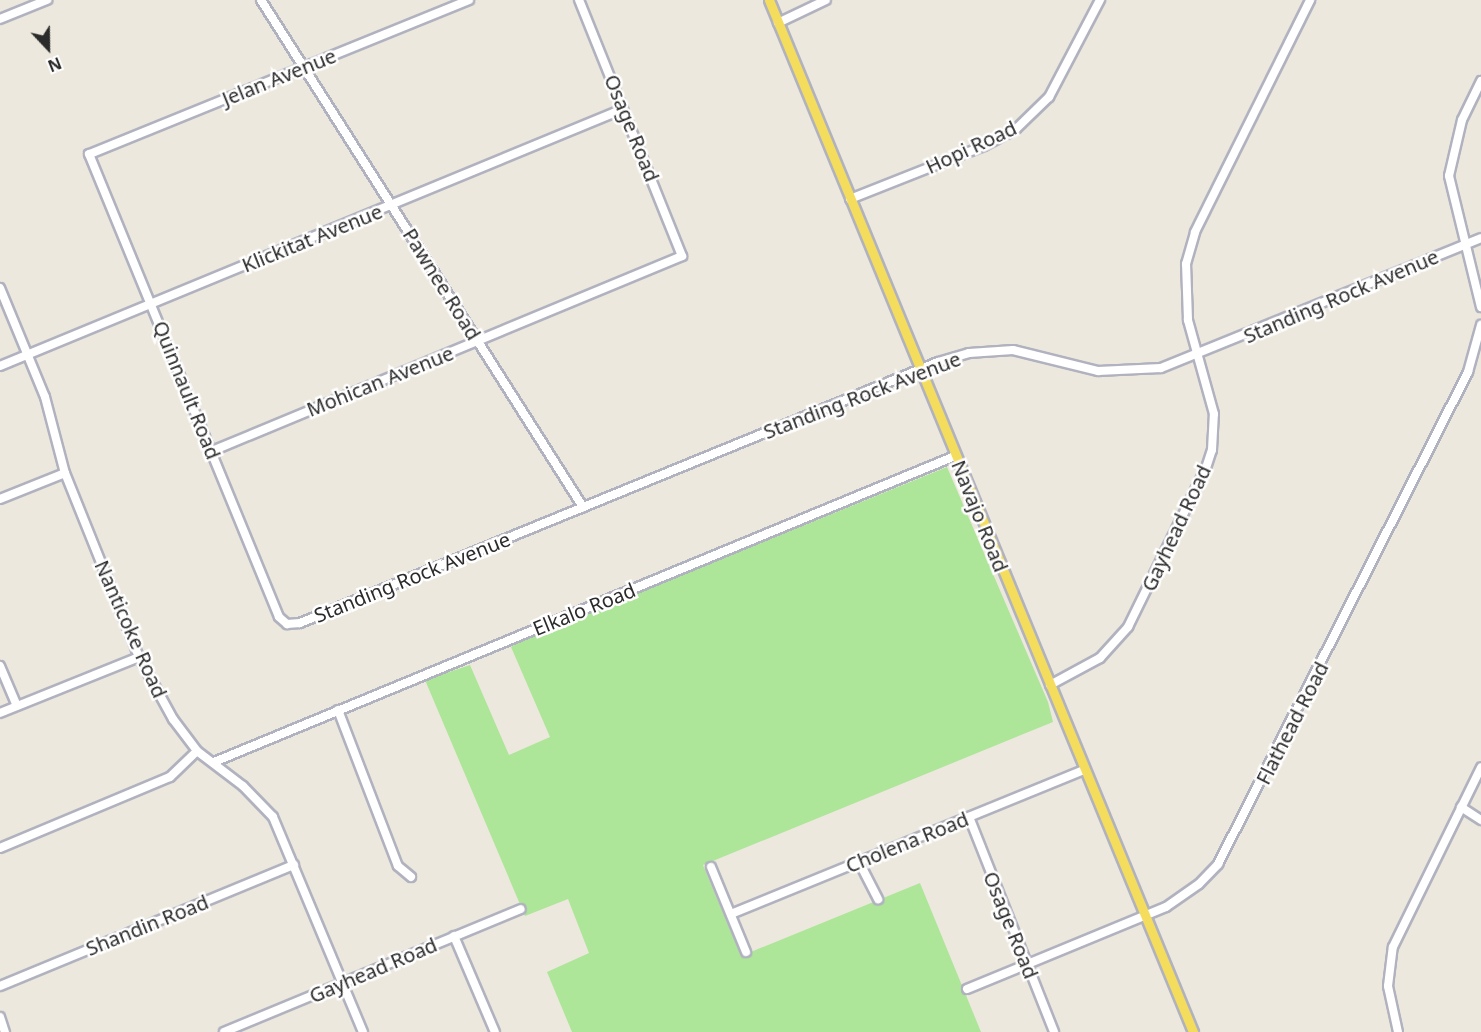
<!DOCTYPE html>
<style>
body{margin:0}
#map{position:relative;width:1481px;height:1032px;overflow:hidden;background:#ede8dd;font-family:"Noto Sans",sans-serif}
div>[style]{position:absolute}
.green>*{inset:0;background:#ade599}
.roads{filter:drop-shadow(2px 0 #b1b2bf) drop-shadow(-2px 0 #b1b2bf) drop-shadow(0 2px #b1b2bf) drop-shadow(0 -2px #b1b2bf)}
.minor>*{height:8px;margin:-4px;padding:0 4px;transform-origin:4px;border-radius:4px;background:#fff}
.major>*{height:9px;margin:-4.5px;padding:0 4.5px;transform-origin:4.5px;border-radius:4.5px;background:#f4dc5c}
span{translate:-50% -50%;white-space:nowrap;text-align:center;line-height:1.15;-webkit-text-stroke:5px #fff;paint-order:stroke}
.street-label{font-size:20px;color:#2b2b2b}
.north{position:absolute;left:18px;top:18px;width:60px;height:60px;-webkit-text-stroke:4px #fff;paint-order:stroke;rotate:158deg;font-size:16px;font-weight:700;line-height:24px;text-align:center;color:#2b2b2b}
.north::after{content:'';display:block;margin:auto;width:21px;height:27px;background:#2b2b2b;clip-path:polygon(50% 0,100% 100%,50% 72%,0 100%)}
</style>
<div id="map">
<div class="green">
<i style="clip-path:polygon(947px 467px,1048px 702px,1053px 722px,703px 865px,741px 956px,920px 883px,981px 1032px,572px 1032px,547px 972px,589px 953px,568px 899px,525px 916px,425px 680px,470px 665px,509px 755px,550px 737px,511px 647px,518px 642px)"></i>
</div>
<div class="roads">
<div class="minor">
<i style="left:261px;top:0;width:601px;rotate:57.58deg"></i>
<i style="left:469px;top:0;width:410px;rotate:157.9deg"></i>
<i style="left:89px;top:154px;width:500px;rotate:67.69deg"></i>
<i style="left:279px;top:617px;width:11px;rotate:41deg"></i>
<i style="left:287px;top:624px;width:13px;rotate:-4deg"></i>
<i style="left:300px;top:623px;width:689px;rotate:-22.25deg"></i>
<i style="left:938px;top:362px;width:32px;rotate:-16deg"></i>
<i style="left:969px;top:353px;width:44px;rotate:-3.9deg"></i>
<i style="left:1013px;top:350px;width:88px;rotate:13.9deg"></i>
<i style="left:1098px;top:371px;width:63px;rotate:-2.7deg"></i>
<i style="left:1161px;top:368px;width:345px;rotate:-22.1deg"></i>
<i style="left:0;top:19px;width:51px;rotate:-22deg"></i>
<i style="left:778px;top:23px;width:53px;rotate:-25.6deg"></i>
<i style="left:1481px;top:81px;width:43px;rotate:116deg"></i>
<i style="left:1462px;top:120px;width:57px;rotate:103.1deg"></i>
<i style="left:1449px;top:176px;width:135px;rotate:76.3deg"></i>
<i style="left:850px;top:199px;width:144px;rotate:-21.6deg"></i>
<i style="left:984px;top:146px;width:36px;rotate:-28deg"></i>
<i style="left:1016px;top:129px;width:46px;rotate:-44.1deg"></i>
<i style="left:1049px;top:97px;width:110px;rotate:-62.3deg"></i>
<i style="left:0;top:288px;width:118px;rotate:67.6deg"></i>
<i style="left:45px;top:397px;width:79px;rotate:75.3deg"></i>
<i style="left:65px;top:473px;width:198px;rotate:68.1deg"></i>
<i style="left:139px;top:657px;width:71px;rotate:61.3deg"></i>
<i style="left:173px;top:719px;width:40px;rotate:53deg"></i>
<i style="left:197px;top:751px;width:58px;rotate:37.3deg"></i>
<i style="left:243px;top:786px;width:43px;rotate:45.9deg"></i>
<i style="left:273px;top:817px;width:233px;rotate:67.3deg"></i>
<i style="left:0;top:366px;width:674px;rotate:-22.42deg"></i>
<i style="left:212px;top:451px;width:509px;rotate:-22.53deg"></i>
<i style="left:682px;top:256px;width:276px;rotate:-111.9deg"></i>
<i style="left:0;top:499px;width:70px;rotate:-21.8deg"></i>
<i style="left:0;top:666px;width:43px;rotate:67deg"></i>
<i style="left:1050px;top:685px;width:57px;rotate:-28.4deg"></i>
<i style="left:1100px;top:658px;width:42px;rotate:-47.9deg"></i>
<i style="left:1128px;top:627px;width:177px;rotate:-63.9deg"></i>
<i style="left:1206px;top:468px;width:19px;rotate:-72deg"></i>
<i style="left:1212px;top:450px;width:36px;rotate:-87deg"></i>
<i style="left:1214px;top:414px;width:98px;rotate:-105.5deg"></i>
<i style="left:1188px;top:320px;width:56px;rotate:-92deg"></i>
<i style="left:1186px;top:264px;width:33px;rotate:-74deg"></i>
<i style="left:1195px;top:232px;width:259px;rotate:-63.6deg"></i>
<i style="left:338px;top:710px;width:167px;rotate:69deg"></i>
<i style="left:398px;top:866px;width:17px;rotate:40deg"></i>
<i style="left:0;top:713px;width:150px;rotate:-21.9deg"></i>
<i style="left:214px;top:762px;width:802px;rotate:-22.44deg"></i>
<i style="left:1461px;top:807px;width:24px;rotate:33deg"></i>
<i style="left:969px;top:817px;width:231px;rotate:68.4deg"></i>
<i style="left:0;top:848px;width:184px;rotate:-22.7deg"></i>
<i style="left:170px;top:777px;width:37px;rotate:-44deg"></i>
<i style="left:859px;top:862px;width:42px;rotate:62.8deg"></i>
<i style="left:711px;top:867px;width:92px;rotate:67.6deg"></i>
<i style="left:731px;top:914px;width:381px;rotate:-22.2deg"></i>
<i style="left:454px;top:936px;width:104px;rotate:66.9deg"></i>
<i style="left:0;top:986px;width:318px;rotate:-22.4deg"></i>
<i style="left:967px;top:989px;width:215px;rotate:-22.4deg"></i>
<i style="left:1166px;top:907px;width:40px;rotate:-34.9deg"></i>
<i style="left:1199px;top:884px;width:28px;rotate:-46deg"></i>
<i style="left:1218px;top:864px;width:552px;rotate:-63.06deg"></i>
<i style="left:1468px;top:372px;width:49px;rotate:-74.5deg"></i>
<i style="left:0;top:1017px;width:16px;rotate:72deg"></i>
<i style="left:224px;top:1032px;width:321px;rotate:-22.5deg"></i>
<i style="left:1398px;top:1032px;width:47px;rotate:-102.3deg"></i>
<i style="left:1388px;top:986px;width:39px;rotate:-83deg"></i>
<i style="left:1393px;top:947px;width:200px;rotate:-63.9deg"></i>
</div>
<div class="major">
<i style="left:769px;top:0;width:1116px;rotate:67.66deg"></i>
</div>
</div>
<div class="street-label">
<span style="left:279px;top:77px;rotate:-22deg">Jelan Avenue</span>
<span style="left:632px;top:128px;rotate:68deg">Osage Road</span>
<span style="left:971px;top:147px;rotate:-25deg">Hopi Road</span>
<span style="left:312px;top:238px;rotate:-22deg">Klickitat Avenue</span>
<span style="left:442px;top:284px;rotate:58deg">Pawnee Road</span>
<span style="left:1341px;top:296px;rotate:-23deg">Standing Rock Avenue</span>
<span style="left:380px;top:381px;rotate:-22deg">Mohican Avenue</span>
<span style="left:187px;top:390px;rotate:68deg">Quinnault Road</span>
<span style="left:862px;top:395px;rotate:-21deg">Standing Rock Avenue</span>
<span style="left:980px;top:516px;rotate:68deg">Navajo Road</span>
<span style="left:1176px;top:528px;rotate:-65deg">Gayhead Road</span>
<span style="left:412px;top:577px;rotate:-22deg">Standing Rock Avenue</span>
<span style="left:584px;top:609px;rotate:-22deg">Elkalo Road</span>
<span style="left:131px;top:629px;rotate:66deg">Nanticoke Road</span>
<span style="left:1292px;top:723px;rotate:-63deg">Flathead Road</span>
<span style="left:907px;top:842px;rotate:-22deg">Cholena Road</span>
<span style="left:147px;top:925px;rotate:-22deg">Shandin Road</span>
<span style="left:1011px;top:925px;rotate:68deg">Osage Road</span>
<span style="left:373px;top:970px;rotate:-23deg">Gayhead Road</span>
</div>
<div class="north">N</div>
</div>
